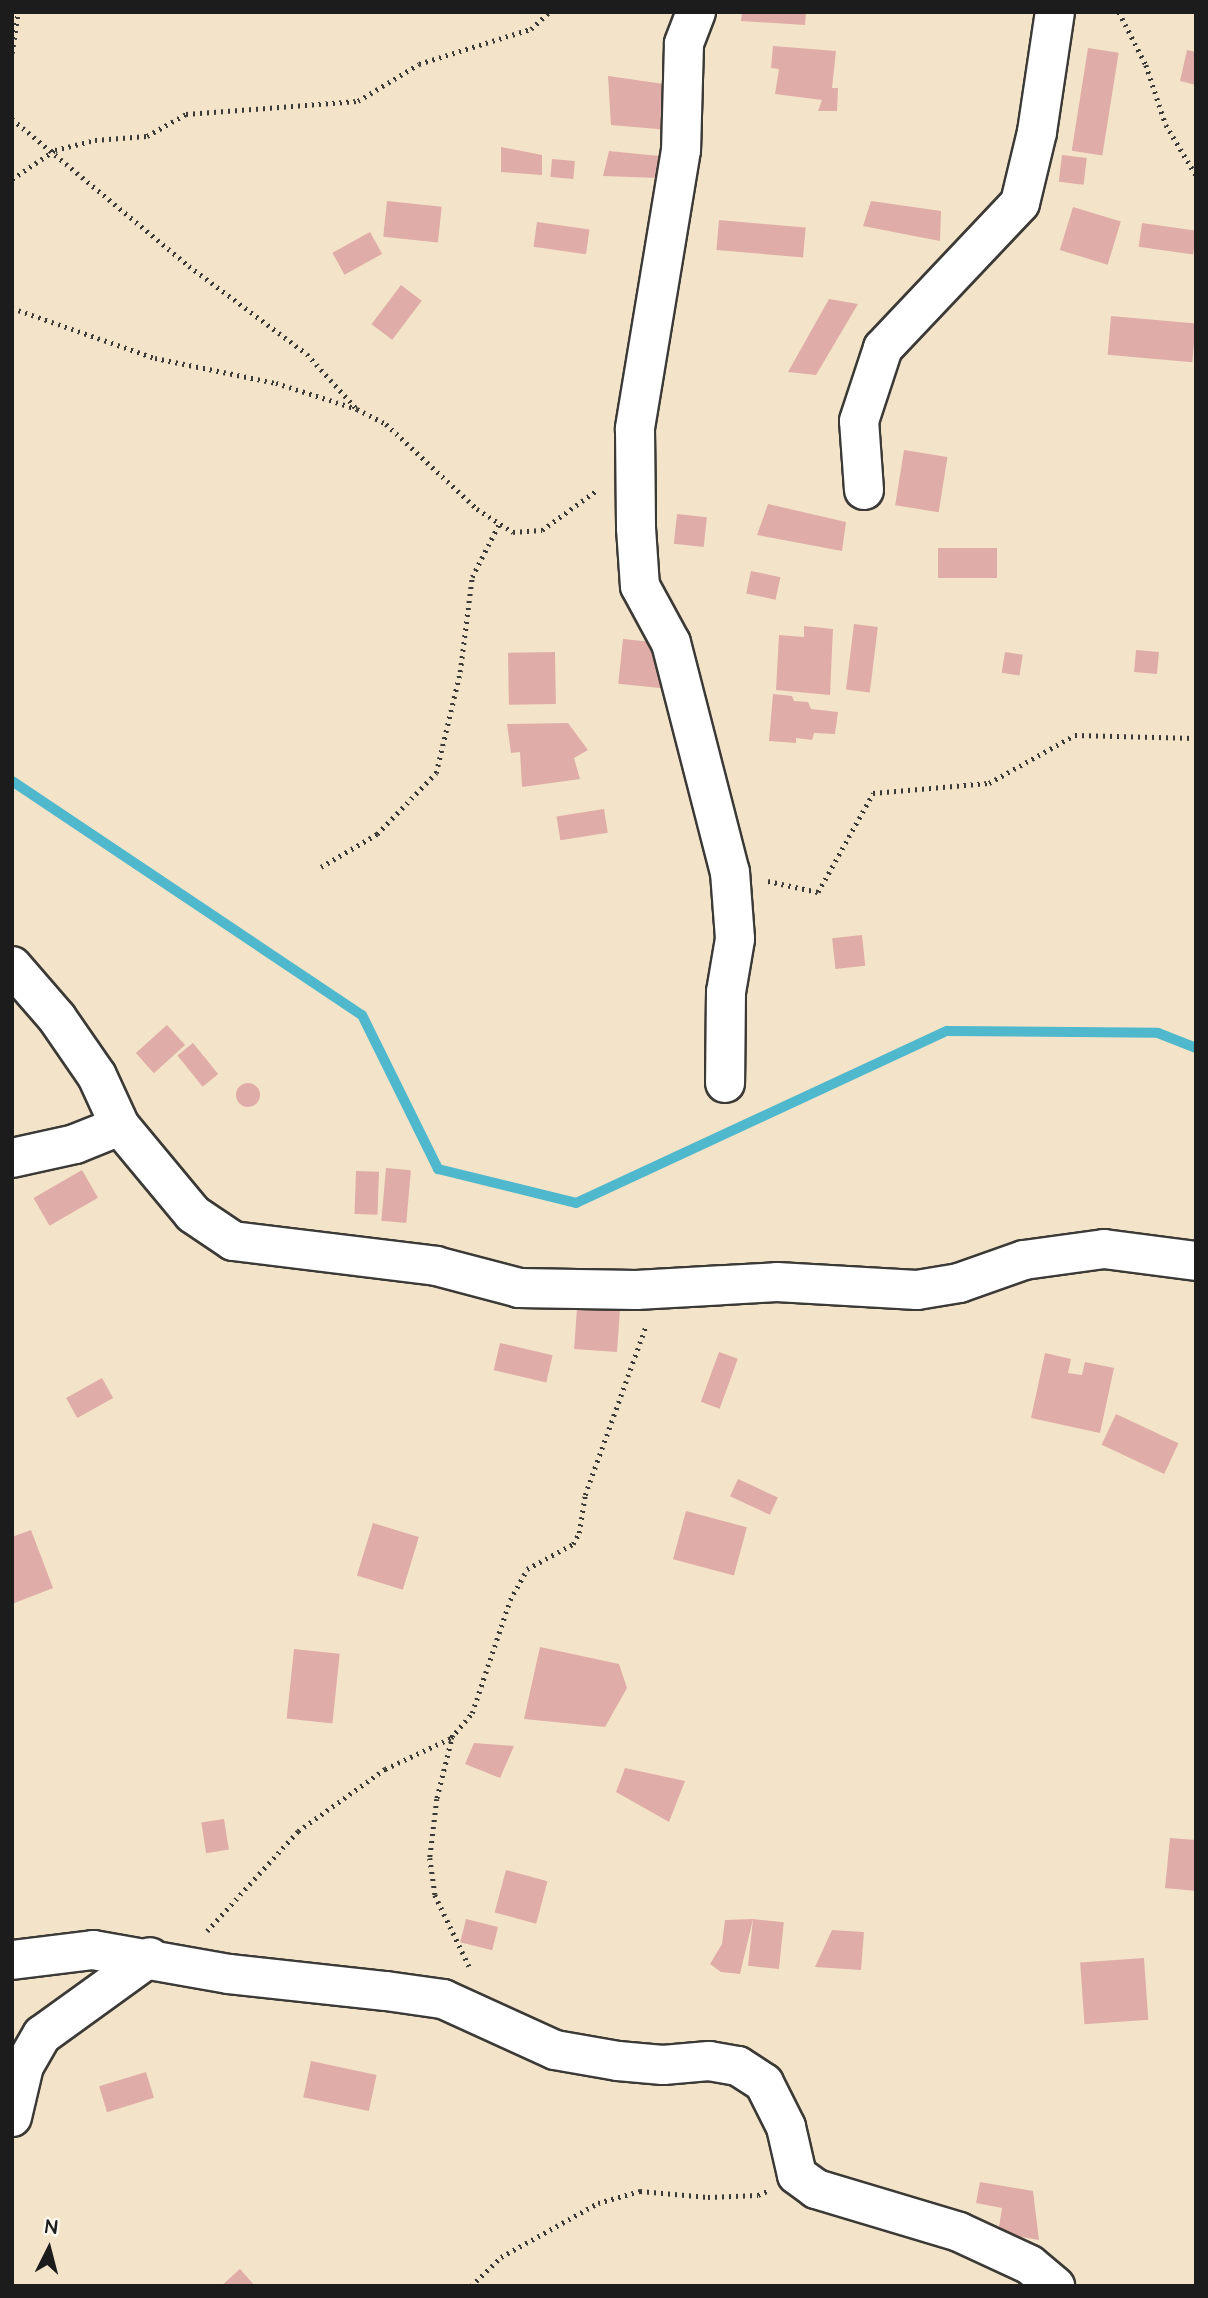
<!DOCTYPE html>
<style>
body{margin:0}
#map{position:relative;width:1208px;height:2298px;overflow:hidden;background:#f3e4c9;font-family:"Architects Daughter",sans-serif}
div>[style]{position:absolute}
.stream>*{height:10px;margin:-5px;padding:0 5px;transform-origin:5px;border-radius:5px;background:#4fb8cd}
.building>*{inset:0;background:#e0aca7;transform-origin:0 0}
.round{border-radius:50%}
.path>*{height:4.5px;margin-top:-2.25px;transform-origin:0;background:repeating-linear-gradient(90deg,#3c3a36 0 2px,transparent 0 7px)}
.roads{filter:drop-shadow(2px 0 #3c3a36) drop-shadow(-2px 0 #3c3a36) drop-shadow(0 2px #3c3a36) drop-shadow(0 -2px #3c3a36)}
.minor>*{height:38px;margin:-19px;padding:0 19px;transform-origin:19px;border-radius:19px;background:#fff}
span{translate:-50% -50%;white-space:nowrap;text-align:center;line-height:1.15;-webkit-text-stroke:5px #fbf7ec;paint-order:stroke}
.frame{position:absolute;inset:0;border:14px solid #1c1c1c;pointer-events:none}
.north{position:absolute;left:14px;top:2214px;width:70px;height:70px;-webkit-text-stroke:5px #fbf7ec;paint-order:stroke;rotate:6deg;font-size:19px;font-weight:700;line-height:28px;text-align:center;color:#1c1c1c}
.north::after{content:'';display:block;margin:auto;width:24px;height:32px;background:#1c1c1c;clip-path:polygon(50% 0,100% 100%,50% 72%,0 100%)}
</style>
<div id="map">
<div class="stream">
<i style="left:12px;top:781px;width:421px;rotate:33.8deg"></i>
<i style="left:362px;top:1015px;width:172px;rotate:63.7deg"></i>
<i style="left:438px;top:1169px;width:142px;rotate:13.8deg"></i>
<i style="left:576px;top:1203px;width:409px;rotate:-24.9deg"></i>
<i style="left:947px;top:1031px;width:211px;rotate:0.5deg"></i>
<i style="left:1158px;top:1033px;width:41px;rotate:21.5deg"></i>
</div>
<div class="building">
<i style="clip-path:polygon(742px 12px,806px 12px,805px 25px,741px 21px)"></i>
<i style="clip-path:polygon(773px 46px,836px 51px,832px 88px,838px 88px,837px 111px,818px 111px,822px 100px,775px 94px,779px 69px,771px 68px)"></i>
<i style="left:1088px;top:48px;width:31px;height:104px;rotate:9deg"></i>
<i style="clip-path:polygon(1187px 50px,1196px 52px,1196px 85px,1180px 81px)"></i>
<i style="clip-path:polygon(608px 76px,671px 85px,669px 130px,611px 125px)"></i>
<i style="clip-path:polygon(501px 147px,542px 155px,542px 175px,501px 172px)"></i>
<i style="clip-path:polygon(609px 151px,659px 156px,658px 178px,603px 176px)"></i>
<i style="left:1062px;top:155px;width:25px;height:27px;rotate:7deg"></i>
<i style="left:552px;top:159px;width:23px;height:18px;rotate:5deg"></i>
<i style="left:387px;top:201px;width:55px;height:36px;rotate:6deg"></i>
<i style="clip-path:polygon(871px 201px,941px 211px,940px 241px,863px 226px)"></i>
<i style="left:1073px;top:207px;width:50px;height:45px;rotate:17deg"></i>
<i style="left:719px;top:220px;width:87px;height:30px;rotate:5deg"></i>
<i style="left:537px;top:222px;width:53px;height:25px;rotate:8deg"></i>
<i style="left:1142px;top:223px;width:55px;height:24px;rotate:8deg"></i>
<i style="left:370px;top:232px;width:25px;height:43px;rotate:61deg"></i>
<i style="left:401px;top:285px;width:26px;height:49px;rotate:37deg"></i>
<i style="clip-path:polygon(829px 299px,858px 304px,816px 375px,788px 372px)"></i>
<i style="left:1111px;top:316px;width:85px;height:39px;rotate:5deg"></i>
<i style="left:904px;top:450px;width:44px;height:56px;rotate:9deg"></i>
<i style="clip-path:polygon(768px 504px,846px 522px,842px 551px,757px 535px)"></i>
<i style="left:677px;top:514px;width:30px;height:30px;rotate:6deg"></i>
<i style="left:938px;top:548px;width:59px;height:30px"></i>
<i style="left:751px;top:571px;width:30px;height:23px;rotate:12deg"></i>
<i style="left:854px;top:624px;width:24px;height:66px;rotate:7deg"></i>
<i style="clip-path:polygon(804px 626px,833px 629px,830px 695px,776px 690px,779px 635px,804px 637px)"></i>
<i style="left:623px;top:639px;width:44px;height:45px;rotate:6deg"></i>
<i style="left:1136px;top:650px;width:23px;height:22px;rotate:5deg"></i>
<i style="left:555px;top:652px;width:52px;height:47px;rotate:89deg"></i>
<i style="left:1005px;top:652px;width:18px;height:21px;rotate:9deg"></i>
<i style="clip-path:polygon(773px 694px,792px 696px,794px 701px,808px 702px,811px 709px,838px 712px,835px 734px,814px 733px,812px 740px,796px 738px,796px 743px,769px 741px)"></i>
<i style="clip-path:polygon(568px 723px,588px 750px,574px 758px,580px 779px,522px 787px,520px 752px,511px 753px,507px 724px)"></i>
<i style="left:604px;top:809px;width:24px;height:48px;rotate:81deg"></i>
<i style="left:862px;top:935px;width:31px;height:30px;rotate:84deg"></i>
<i style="left:167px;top:1025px;width:27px;height:42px;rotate:48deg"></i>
<i style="left:193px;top:1043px;width:40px;height:20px;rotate:51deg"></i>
<i class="round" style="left:236px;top:1083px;width:24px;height:24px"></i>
<i style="left:386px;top:1168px;width:25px;height:53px;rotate:5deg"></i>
<i style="left:82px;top:1170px;width:32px;height:56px;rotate:60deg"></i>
<i style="left:356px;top:1171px;width:23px;height:43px;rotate:2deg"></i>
<i style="left:577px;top:1308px;width:43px;height:41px;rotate:4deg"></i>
<i style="left:500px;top:1343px;width:54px;height:28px;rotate:13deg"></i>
<i style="left:719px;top:1352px;width:20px;height:53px;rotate:20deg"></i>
<i style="clip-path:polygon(1045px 1353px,1071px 1359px,1068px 1373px,1082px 1375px,1085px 1362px,1114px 1368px,1100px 1433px,1031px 1418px)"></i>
<i style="left:102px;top:1378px;width:23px;height:41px;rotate:61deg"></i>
<i style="left:1116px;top:1414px;width:69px;height:34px;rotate:25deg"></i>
<i style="left:738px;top:1479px;width:44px;height:19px;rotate:25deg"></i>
<i style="left:686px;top:1511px;width:63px;height:50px;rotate:15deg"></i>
<i style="left:373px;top:1523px;width:48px;height:55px;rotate:17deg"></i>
<i style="clip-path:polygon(31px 1530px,53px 1588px,12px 1604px,12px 1537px)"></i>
<i style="clip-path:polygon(540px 1647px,619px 1664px,627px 1688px,605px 1727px,524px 1719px)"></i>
<i style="left:294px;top:1649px;width:46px;height:70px;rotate:6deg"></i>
<i style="clip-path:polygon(474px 1743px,514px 1746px,500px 1778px,465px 1764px)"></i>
<i style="clip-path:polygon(625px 1768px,685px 1781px,669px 1822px,616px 1792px)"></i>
<i style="left:224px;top:1819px;width:31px;height:23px;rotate:81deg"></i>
<i style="clip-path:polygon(1170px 1838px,1196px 1840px,1196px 1891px,1165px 1888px)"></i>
<i style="left:506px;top:1870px;width:43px;height:44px;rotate:15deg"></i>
<i style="left:466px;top:1919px;width:33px;height:24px;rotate:14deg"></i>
<i style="left:753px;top:1919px;width:31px;height:47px;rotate:6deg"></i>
<i style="clip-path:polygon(753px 1919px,740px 1974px,721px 1972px,710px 1964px,722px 1944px,725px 1920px)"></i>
<i style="clip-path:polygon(832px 1930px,864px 1932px,861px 1970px,815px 1967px)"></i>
<i style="left:1144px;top:1958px;width:62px;height:64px;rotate:86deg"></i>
<i style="left:311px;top:2061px;width:67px;height:37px;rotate:12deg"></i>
<i style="left:146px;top:2072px;width:27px;height:49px;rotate:73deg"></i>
<i style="clip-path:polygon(980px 2182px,1033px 2191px,1039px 2240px,998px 2233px,1002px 2208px,976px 2203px)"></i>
<i style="clip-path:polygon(240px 2269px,255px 2286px,221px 2286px)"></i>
</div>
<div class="path">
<i style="left:1119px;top:12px;width:59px;rotate:63deg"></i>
<i style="left:1146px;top:65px;width:63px;rotate:71.6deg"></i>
<i style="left:1166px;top:125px;width:58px;rotate:59deg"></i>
<i style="left:12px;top:53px;width:41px;rotate:-81.7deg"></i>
<i style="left:12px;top:119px;width:230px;rotate:39.7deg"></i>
<i style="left:189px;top:266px;width:147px;rotate:36.7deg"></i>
<i style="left:307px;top:354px;width:73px;rotate:47.8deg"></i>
<i style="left:12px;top:179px;width:52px;rotate:-34deg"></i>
<i style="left:55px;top:150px;width:41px;rotate:-14deg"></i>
<i style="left:95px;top:140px;width:52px;rotate:-4.4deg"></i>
<i style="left:147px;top:136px;width:45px;rotate:-29.4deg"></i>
<i style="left:186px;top:114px;width:172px;rotate:-4.3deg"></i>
<i style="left:358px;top:101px;width:71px;rotate:-31.2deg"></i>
<i style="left:419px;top:64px;width:117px;rotate:-17.4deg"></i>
<i style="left:531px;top:29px;width:25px;rotate:-43deg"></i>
<i style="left:12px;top:308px;width:151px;rotate:19.3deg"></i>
<i style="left:155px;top:358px;width:124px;rotate:11.7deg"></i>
<i style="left:276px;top:383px;width:85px;rotate:17.8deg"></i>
<i style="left:357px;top:409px;width:33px;rotate:27deg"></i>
<i style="left:386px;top:424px;width:125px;rotate:43deg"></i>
<i style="left:477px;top:509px;width:43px;rotate:32.6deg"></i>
<i style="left:513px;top:532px;width:29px;rotate:-4deg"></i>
<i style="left:542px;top:530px;width:68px;rotate:-36deg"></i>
<i style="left:321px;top:867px;width:65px;rotate:-30.5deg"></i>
<i style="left:377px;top:834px;width:85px;rotate:-46deg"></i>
<i style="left:436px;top:773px;width:104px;rotate:-76.6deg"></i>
<i style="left:460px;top:672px;width:96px;rotate:-82.8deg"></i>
<i style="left:472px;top:577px;width:59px;rotate:-63deg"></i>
<i style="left:768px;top:881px;width:51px;rotate:12.4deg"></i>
<i style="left:818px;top:892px;width:113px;rotate:-60.9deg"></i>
<i style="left:873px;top:793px;width:116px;rotate:-4.9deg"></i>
<i style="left:989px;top:783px;width:98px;rotate:-29.2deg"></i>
<i style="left:1075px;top:735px;width:121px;rotate:1.4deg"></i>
<i style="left:453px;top:1735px;width:66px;rotate:104deg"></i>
<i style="left:437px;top:1799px;width:59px;rotate:96.8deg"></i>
<i style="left:430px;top:1858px;width:37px;rotate:82deg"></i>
<i style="left:435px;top:1895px;width:81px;rotate:64.4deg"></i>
<i style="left:207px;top:1931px;width:135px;rotate:-47.7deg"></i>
<i style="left:298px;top:1831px;width:107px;rotate:-35.5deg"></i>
<i style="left:385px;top:1769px;width:73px;rotate:-25.2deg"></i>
<i style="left:451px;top:1738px;width:33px;rotate:-50deg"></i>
<i style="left:472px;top:1713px;width:119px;rotate:-71.4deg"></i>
<i style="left:510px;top:1600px;width:35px;rotate:-61deg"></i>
<i style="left:527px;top:1569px;width:52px;rotate:-28.5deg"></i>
<i style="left:573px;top:1544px;width:13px;rotate:-61deg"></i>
<i style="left:579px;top:1533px;width:38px;rotate:-81deg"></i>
<i style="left:585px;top:1495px;width:180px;rotate:-70.2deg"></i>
<i style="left:471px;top:2286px;width:42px;rotate:-44deg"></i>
<i style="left:501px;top:2257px;width:111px;rotate:-29.1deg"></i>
<i style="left:598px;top:2203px;width:44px;rotate:-15.9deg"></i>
<i style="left:640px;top:2191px;width:68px;rotate:5deg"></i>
<i style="left:708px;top:2197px;width:50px;rotate:-2.3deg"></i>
<i style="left:758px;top:2195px;width:10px;rotate:-24deg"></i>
</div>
<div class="roads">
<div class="minor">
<i style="left:696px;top:12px;width:34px;rotate:111deg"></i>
<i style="left:684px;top:44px;width:106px;rotate:91.6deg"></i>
<i style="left:681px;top:150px;width:283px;rotate:99.4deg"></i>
<i style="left:635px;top:429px;width:99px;rotate:89.4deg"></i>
<i style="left:636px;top:528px;width:58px;rotate:86.1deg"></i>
<i style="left:640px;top:586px;width:65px;rotate:61.5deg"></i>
<i style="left:671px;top:643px;width:236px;rotate:75.6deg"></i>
<i style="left:730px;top:872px;width:67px;rotate:85.7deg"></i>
<i style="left:735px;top:939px;width:54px;rotate:99.6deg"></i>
<i style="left:726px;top:992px;width:91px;rotate:90.6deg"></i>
<i style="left:864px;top:490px;width:69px;rotate:-94.1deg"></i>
<i style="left:859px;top:421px;width:77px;rotate:-71.8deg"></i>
<i style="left:883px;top:348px;width:199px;rotate:-46.6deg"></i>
<i style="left:1020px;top:203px;width:73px;rotate:-76.5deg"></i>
<i style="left:1037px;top:132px;width:121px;rotate:-81.5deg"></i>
<i style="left:12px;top:966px;width:69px;rotate:49.1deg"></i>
<i style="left:57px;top:1018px;width:70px;rotate:55.4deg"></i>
<i style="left:97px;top:1076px;width:55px;rotate:65.3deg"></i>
<i style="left:120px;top:1126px;width:114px;rotate:50.3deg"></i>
<i style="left:193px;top:1214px;width:48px;rotate:34deg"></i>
<i style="left:233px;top:1241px;width:205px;rotate:7deg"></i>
<i style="left:436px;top:1266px;width:86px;rotate:14.8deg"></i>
<i style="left:519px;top:1288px;width:117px;rotate:1deg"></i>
<i style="left:636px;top:1290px;width:141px;rotate:-3.2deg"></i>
<i style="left:777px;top:1282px;width:140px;rotate:3.3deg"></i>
<i style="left:917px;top:1290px;width:43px;rotate:-9.5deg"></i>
<i style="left:959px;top:1283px;width:69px;rotate:-19.5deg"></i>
<i style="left:1024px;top:1260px;width:81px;rotate:-7.8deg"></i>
<i style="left:1104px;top:1249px;width:93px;rotate:7.4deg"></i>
<i style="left:12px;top:1158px;width:65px;rotate:-12.5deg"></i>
<i style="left:75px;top:1144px;width:48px;rotate:-21.8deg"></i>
<i style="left:12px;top:1960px;width:82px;rotate:-7deg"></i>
<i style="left:93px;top:1950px;width:138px;rotate:10deg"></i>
<i style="left:229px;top:1974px;width:158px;rotate:6.2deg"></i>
<i style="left:386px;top:1991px;width:58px;rotate:8deg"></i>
<i style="left:443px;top:1999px;width:123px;rotate:24.5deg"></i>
<i style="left:555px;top:2050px;width:64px;rotate:9.9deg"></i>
<i style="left:618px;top:2061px;width:45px;rotate:5.1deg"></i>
<i style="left:663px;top:2065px;width:46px;rotate:-5deg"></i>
<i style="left:709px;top:2061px;width:29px;rotate:10deg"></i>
<i style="left:738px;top:2066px;width:31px;rotate:33deg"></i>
<i style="left:764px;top:2083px;width:49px;rotate:63.4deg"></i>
<i style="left:786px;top:2127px;width:49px;rotate:77.1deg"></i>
<i style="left:797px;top:2175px;width:24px;rotate:36deg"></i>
<i style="left:816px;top:2189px;width:149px;rotate:16.7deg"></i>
<i style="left:959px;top:2232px;width:78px;rotate:24.9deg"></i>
<i style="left:1030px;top:2265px;width:33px;rotate:40deg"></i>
<i style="left:12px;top:2117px;width:52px;rotate:-76.8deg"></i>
<i style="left:24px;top:2066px;width:36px;rotate:-60deg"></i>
<i style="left:42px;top:2035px;width:133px;rotate:-35.8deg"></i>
</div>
</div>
<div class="frame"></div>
<div class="north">N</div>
</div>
